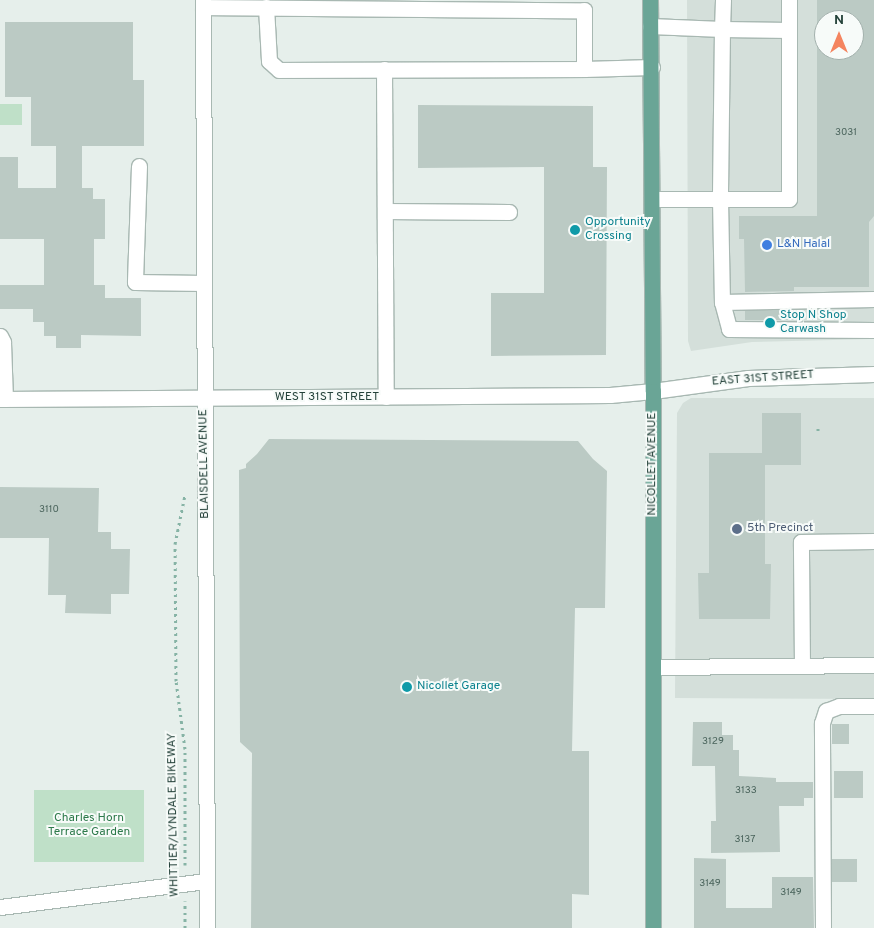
<!DOCTYPE html>
<style>
body{margin:0}
#map{position:relative;width:874px;height:928px;overflow:hidden;background:#e6efeb;font-family:Overpass,sans-serif}
div>[style]{position:absolute}
.built>*{inset:0;background:#d4dfda}
.green>*{inset:0;background:#bfe0c8;transform-origin:0 0}
.building>*{inset:0;background:#bbcac4;transform-origin:0 0}
.path>*{height:3px;margin-top:-1.5px;transform-origin:0;background:repeating-linear-gradient(90deg,#86b3a5 0 2.5px,transparent 0 6.5px)}
.roads{filter:drop-shadow(1px 0 #a8b8b2) drop-shadow(-1px 0 #a8b8b2) drop-shadow(0 1px #a8b8b2) drop-shadow(0 -1px #a8b8b2)}
.minor>*{height:15px;margin:-7.5px;padding:0 7.5px;transform-origin:7.5px;border-radius:7.5px;background:#fff}
.major>*{height:15px;margin:-7.5px;padding:0 7.5px;transform-origin:7.5px;border-radius:7.5px;background:#6aa596}
.dots>*{width:14px;height:14px;translate:-50% -50%;box-sizing:border-box;border:2px solid #f7fbf9;border-radius:50%}
span{translate:-50% -50%;white-space:nowrap;text-align:center;line-height:1.15;-webkit-text-stroke:4px #f7fbf9;paint-order:stroke}
.number-label{font-size:10px;color:#4a645c}
.number-label span{-webkit-text-stroke-width:0}
.culture-label{font-size:12px;color:#0d838f}
.left{translate:0 -50%;text-align:left}
.shop-label{font-size:12px;color:#366cbe}
.street-label{font-size:12px;color:#24423a}
.service-label{font-size:12px;color:#4e5e75}
.park-label{font-size:12px;color:#2d7a4b}
.north{position:absolute;left:814px;top:10px;width:50px;height:50px;box-sizing:border-box;background:#f7fbf9;border:1px solid #a3b1ad;border-radius:50%;rotate:0deg;font-size:14px;font-weight:700;line-height:20px;text-align:center;color:#24423a}
.north::after{content:'';display:block;margin:auto;width:18px;height:22px;background:#f4845f;clip-path:polygon(50% 0,100% 100%,50% 72%,0 100%)}
</style>
<div id="map">
<div class="built">
<i style="clip-path:polygon(evenodd,687px 0,874px 0,874px 339px,752px 342px,691px 351px,688px 341px,687px 0,824px 20px,854px 20px,854px 50px,824px 50px,824px 20px)"></i>
<i style="clip-path:polygon(691px 398px,874px 398px,874px 699px,675px 698px,677px 413px,683px 403px)"></i>
</div>
<div class="green">
<i style="left:0;top:104px;width:22px;height:21px"></i>
<i style="left:34px;top:790px;width:110px;height:72px"></i>
</div>
<div class="building">
<i style="clip-path:polygon(evenodd,817px 0,874px 0,874px 216px,869px 222px,869px 287px,794px 287px,794px 291px,745px 292px,744px 239px,739px 239px,739px 216px,817px 216px,817px 0,824px 20px,854px 20px,854px 50px,824px 50px,824px 20px)"></i>
<i style="clip-path:polygon(5px 22px,133px 22px,133px 80px,144px 80px,144px 146px,82px 146px,82px 188px,93px 188px,93px 199px,105px 199px,105px 239px,94px 239px,94px 285px,105px 285px,105px 298px,141px 298px,141px 336px,81px 335px,81px 348px,56px 348px,56px 336px,44px 336px,44px 322px,33px 322px,33px 309px,0 309px,0 285px,44px 285px,44px 239px,0 239px,0 157px,18px 157px,18px 188px,56px 188px,56px 146px,31px 146px,31px 97px,5px 97px)"></i>
<i style="clip-path:polygon(418px 105px,593px 106px,593px 167px,607px 167px,606px 355px,491px 356px,491px 293px,544px 293px,544px 167px,418px 168px)"></i>
<i style="left:794px;top:310px;width:10px;height:49px;rotate:90deg"></i>
<i style="clip-path:polygon(762px 413px,801px 413px,801px 465px,765px 465px,765px 564px,771px 564px,770px 619px,699px 619px,698px 573px,709px 573px,709px 453px,762px 453px)"></i>
<i style="clip-path:polygon(269px 439px,578px 441px,593px 459px,607px 471px,605px 608px,575px 608px,572px 751px,589px 751px,589px 895px,572px 894px,572px 928px,251px 928px,252px 753px,240px 742px,239px 470px,246px 468px,246px 464px,257px 454px)"></i>
<i style="clip-path:polygon(0 487px,99px 488px,98px 532px,111px 532px,111px 549px,130px 549px,129px 594px,111px 594px,111px 614px,65px 613px,66px 595px,48px 595px,49px 538px,0 538px)"></i>
<i style="clip-path:polygon(693px 722px,722px 722px,722px 735px,733px 735px,733px 750px,739px 750px,739px 776px,776px 778px,776px 782px,813px 782px,813px 798px,804px 798px,804px 806px,779px 806px,780px 852px,711px 853px,711px 821px,716px 821px,715px 766px,692px 766px)"></i>
<i style="left:832px;top:724px;width:17px;height:20px"></i>
<i style="left:834px;top:771px;width:29px;height:27px"></i>
<i style="clip-path:polygon(694px 858px,726px 859px,726px 908px,772px 908px,772px 877px,813px 877px,814px 928px,694px 928px)"></i>
<i style="left:832px;top:859px;width:25px;height:23px"></i>
</div>
<div class="path">
<i style="left:818px;top:428px;width:4px;rotate:90deg"></i>
<i style="left:185px;top:865px;width:116px;rotate:-90deg"></i>
<i style="left:185px;top:749px;width:69px;rotate:-97.5deg"></i>
<i style="left:176px;top:681px;width:137px;rotate:-90.4deg"></i>
<i style="left:175px;top:544px;width:50px;rotate:-78.5deg"></i>
<i style="left:185px;top:928px;width:27px;rotate:-90deg"></i>
</div>
<div class="roads">
<div class="minor">
<i style="left:203px;top:0;width:928px;rotate:89.75deg"></i>
<i style="left:723px;top:0;width:29px;rotate:92deg"></i>
<i style="left:722px;top:29px;width:67px;rotate:0.9deg"></i>
<i style="left:203px;top:7px;width:381px;rotate:0.5deg"></i>
<i style="left:584px;top:10px;width:59px;rotate:90deg"></i>
<i style="left:584px;top:69px;width:68px;rotate:-1.7deg"></i>
<i style="left:266px;top:7px;width:54px;rotate:86.8deg"></i>
<i style="left:269px;top:61px;width:13px;rotate:42deg"></i>
<i style="left:279px;top:70px;width:305px;rotate:-0.2deg"></i>
<i style="left:650px;top:26px;width:72px;rotate:2.4deg"></i>
<i style="left:722px;top:29px;width:170px;rotate:90.7deg"></i>
<i style="left:720px;top:199px;width:103px;rotate:88.9deg"></i>
<i style="left:722px;top:302px;width:152px;rotate:-1.1deg"></i>
<i style="left:384px;top:69px;width:328px;rotate:89.7deg"></i>
<i style="left:139px;top:166px;width:116px;rotate:92deg"></i>
<i style="left:135px;top:282px;width:69px;rotate:0.8deg"></i>
<i style="left:652px;top:199px;width:137px"></i>
<i style="left:789px;top:199px;width:199px;rotate:-90deg"></i>
<i style="left:385px;top:211px;width:124px;rotate:0.5deg"></i>
<i style="left:722px;top:302px;width:28px;rotate:75deg"></i>
<i style="left:729px;top:329px;width:145px;rotate:0.4deg"></i>
<i style="left:0;top:336px;width:7px;rotate:63deg"></i>
<i style="left:3px;top:342px;width:57px;rotate:88deg"></i>
<i style="left:0;top:399px;width:610px;rotate:-0.38deg"></i>
<i style="left:610px;top:395px;width:43px;rotate:-5.3deg"></i>
<i style="left:653px;top:391px;width:96px;rotate:-7.8deg"></i>
<i style="left:748px;top:378px;width:126px;rotate:-1.8deg"></i>
<i style="left:802px;top:666px;width:124px;rotate:-90.5deg"></i>
<i style="left:801px;top:542px;width:73px;rotate:-0.8deg"></i>
<i style="left:653px;top:667px;width:221px;rotate:-0.5deg"></i>
<i style="left:0;top:907px;width:208px;rotate:-7.2deg"></i>
<i style="left:823px;top:928px;width:205px;rotate:-90.3deg"></i>
<i style="left:822px;top:723px;width:13px;rotate:-72deg"></i>
<i style="left:826px;top:711px;width:14px;rotate:-21deg"></i>
<i style="left:839px;top:706px;width:35px"></i>
</div>
<div class="major">
<i style="left:650px;top:0;width:391px;rotate:89.6deg"></i>
<i style="left:653px;top:391px;width:537px;rotate:90deg"></i>
</div>
</div>
<div class="dots">
<i style="left:575px;top:230px;background:#0f9aa8"></i>
<i style="left:767px;top:245px;background:#3f7fe0"></i>
<i style="left:770px;top:323px;background:#0f9aa8"></i>
<i style="left:737px;top:529px;background:#5c6f8a"></i>
<i style="left:407px;top:687px;background:#0f9aa8"></i>
</div>
<div class="number-label">
<span style="left:846px;top:133px">3031</span>
<span style="left:49px;top:510px">3110</span>
<span style="left:713px;top:742px">3129</span>
<span style="left:746px;top:791px">3133</span>
<span style="left:745px;top:840px">3137</span>
<span style="left:710px;top:884px">3149</span>
<span style="left:791px;top:893px">3149</span>
</div>
<div class="culture-label">
<span class="left" style="left:585px;top:230px">Opportunity<br>Crossing</span>
<span class="left" style="left:780px;top:323px">Stop N Shop<br>Carwash</span>
<span class="left" style="left:417px;top:687px">Nicollet Garage</span>
</div>
<div class="shop-label">
<span class="left" style="left:777px;top:245px">L&amp;N Halal</span>
</div>
<div class="street-label">
<span style="left:763px;top:379px;rotate:-4deg">EAST 31ST STREET</span>
<span style="left:327px;top:398px">WEST 31ST STREET</span>
<span style="left:205px;top:464px;rotate:-91deg">BLAISDELL AVENUE</span>
<span style="left:653px;top:464px;rotate:-90deg">NICOLLET AVENUE</span>
<span style="left:174px;top:815px;rotate:-91deg">WHITTIER/LYNDALE BIKEWAY</span>
</div>
<div class="service-label">
<span class="left" style="left:747px;top:529px">5th Precinct</span>
</div>
<div class="park-label">
<span style="left:89px;top:826px">Charles Horn<br>Terrace Garden</span>
</div>
<div class="north">N</div>
</div>
